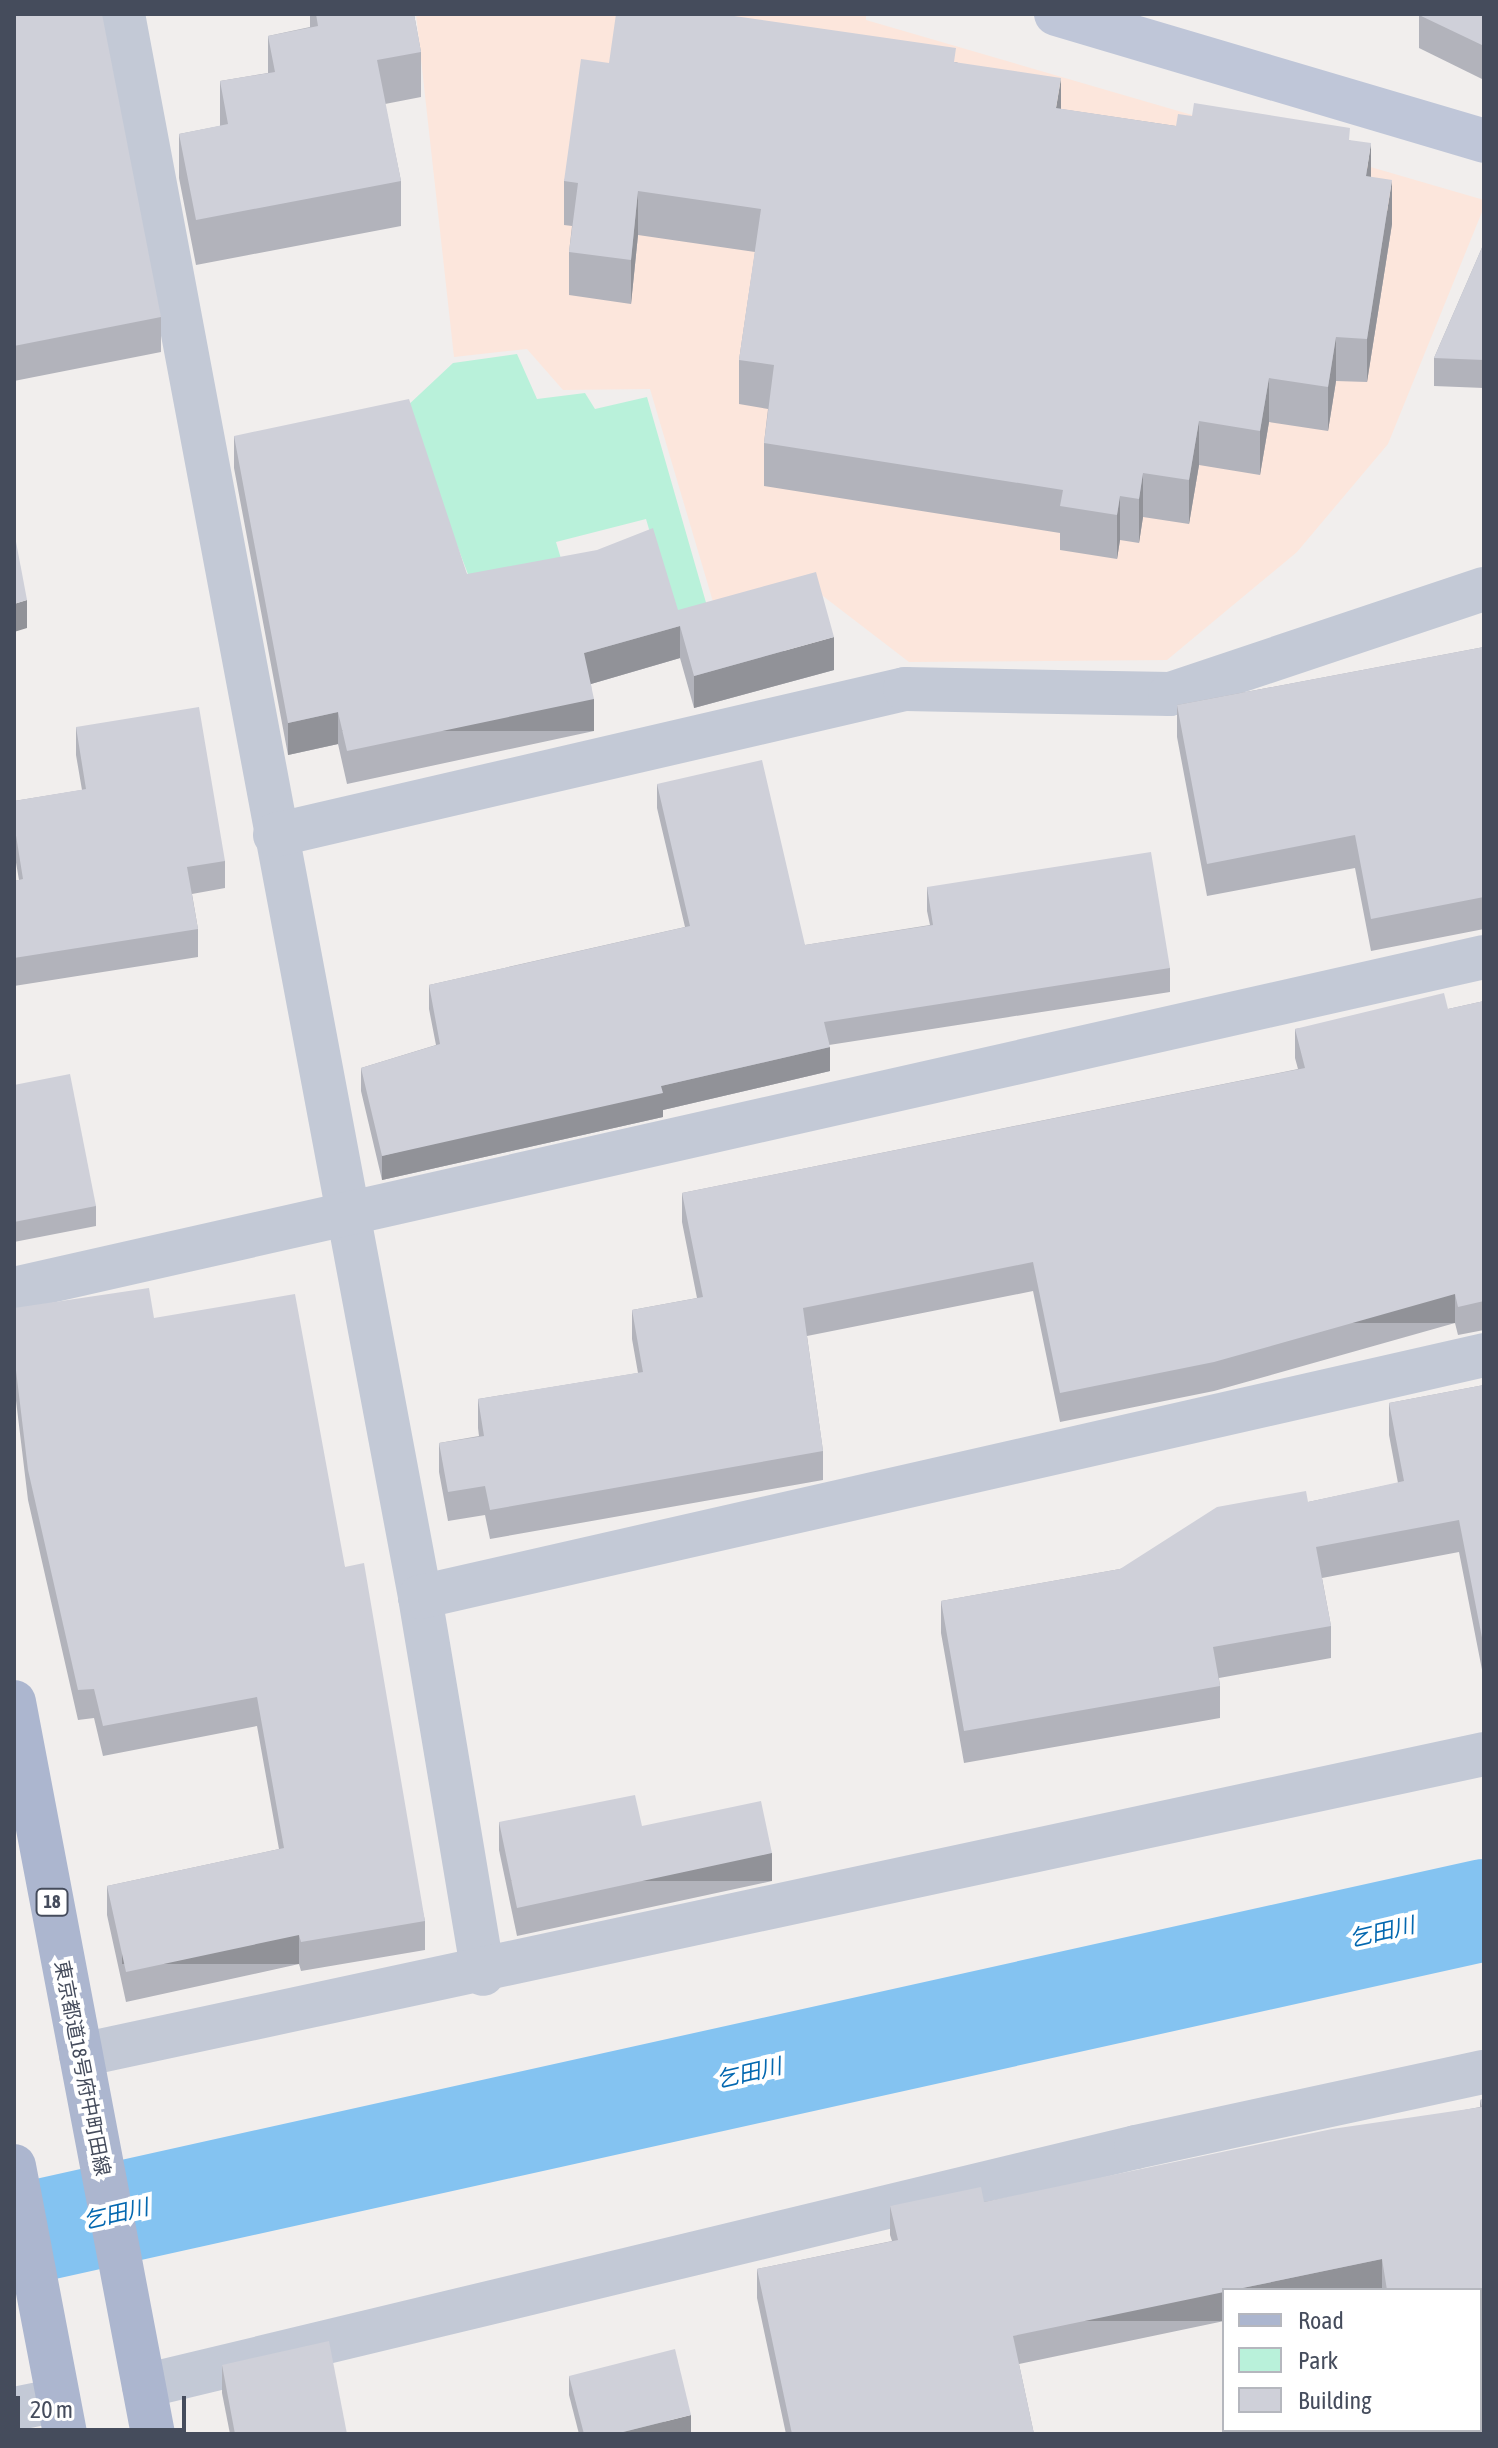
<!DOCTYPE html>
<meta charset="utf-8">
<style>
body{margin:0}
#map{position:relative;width:1498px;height:2448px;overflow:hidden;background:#f1eeed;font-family:"Asap Condensed","Noto Sans JP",sans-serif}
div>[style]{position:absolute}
.medical>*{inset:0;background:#fce6dc}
.green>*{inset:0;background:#b9f1da}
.river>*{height:102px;margin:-51px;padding:0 51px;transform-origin:51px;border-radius:51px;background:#84c3f1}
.street>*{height:44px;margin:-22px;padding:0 22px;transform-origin:22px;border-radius:22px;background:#c3c9d6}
.secondary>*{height:44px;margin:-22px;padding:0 22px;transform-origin:22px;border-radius:22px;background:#bfc6d8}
.primary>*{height:44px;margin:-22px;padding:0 22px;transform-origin:22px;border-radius:22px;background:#acb6cf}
.wall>*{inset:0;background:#b2b3bb}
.shaded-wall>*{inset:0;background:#919298;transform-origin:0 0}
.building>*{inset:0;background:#cfd0d9}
span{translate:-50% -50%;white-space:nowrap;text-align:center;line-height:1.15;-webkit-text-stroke:8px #fff;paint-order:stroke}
.shield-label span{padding:2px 6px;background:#fff;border:2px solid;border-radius:6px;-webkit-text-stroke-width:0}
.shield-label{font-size:18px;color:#454c5c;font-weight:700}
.street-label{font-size:20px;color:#454c5c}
.water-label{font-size:22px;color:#0468b0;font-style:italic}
.frame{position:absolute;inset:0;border:16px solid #454c5c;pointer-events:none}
.legend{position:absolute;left:1222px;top:2288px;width:260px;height:144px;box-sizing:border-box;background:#fff;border:2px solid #b5b7be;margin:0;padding:10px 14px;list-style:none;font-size:24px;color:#454c5c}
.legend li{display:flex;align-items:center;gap:16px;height:40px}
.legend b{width:40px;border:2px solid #b5b7be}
.scale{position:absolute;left:16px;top:2396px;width:170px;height:36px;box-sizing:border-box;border:4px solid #454c5c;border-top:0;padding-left:10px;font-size:24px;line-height:28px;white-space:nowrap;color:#454c5c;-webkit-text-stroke:6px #fff;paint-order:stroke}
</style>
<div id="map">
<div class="medical">
<i style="clip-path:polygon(416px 14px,866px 14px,866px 20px,1484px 200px,1484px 207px,1388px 444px,1297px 552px,1167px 660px,909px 662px,819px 593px,719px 622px,650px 389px,563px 390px,527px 349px,454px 357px)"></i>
</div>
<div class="green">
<i style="clip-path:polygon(517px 354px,537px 399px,585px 393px,595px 409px,647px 397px,707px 606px,674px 614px,646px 519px,556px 542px,565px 572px,477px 598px,405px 408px,453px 363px)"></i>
</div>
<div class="river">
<i style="left:14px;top:2236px;width:1506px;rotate:-12.5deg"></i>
</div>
<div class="street">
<i style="left:123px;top:14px;width:1611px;rotate:79.37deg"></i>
<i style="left:420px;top:1597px;width:382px;rotate:80.5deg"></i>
<i style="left:275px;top:835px;width:647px;rotate:-13.05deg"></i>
<i style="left:905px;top:689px;width:265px;rotate:1.1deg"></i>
<i style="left:1170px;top:694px;width:331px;rotate:-18.5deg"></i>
<i style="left:14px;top:1289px;width:1507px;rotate:-12.73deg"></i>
<i style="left:420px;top:1597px;width:1091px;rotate:-12.81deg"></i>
<i style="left:81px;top:2055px;width:1435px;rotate:-12.11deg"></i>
<i style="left:144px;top:2386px;width:1020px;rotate:-13.55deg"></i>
<i style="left:1136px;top:2147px;width:356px;rotate:-12.2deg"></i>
<i style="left:14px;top:2409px;width:45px;rotate:-11.6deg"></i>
</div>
<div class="secondary">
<i style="left:1056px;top:14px;width:446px;rotate:16.5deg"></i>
</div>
<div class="primary">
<i style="left:14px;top:1702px;width:745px;rotate:79.25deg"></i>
<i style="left:14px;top:2166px;width:273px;rotate:79.2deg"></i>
</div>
<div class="wall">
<i style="clip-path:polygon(14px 14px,161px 317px,161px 352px,14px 381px)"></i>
<i style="clip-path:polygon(310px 14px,414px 14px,421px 52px,421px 97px,385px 104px,401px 181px,401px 226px,196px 265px,179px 178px,179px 134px,220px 126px,220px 81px,268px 73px,268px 36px,310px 27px)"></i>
<i style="clip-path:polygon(1419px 14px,1484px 14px,1484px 80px,1419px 48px)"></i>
<i style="clip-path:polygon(956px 62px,1061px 109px,1176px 126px,1350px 140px,1371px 177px,1392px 224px,1367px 382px,1336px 381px,1328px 431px,1269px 422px,1260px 475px,1199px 465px,1189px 524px,1143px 517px,1139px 543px,1120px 540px,1117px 559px,1060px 550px,1060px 533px,764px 486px,764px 443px,768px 409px,739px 404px,739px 360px,755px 252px,638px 235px,631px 304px,569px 295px,569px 252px,572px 226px,564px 225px,564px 181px,609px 63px)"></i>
<i style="clip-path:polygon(1484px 243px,1484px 388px,1434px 386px,1434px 358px)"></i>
<i style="clip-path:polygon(234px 436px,467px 574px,678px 610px,834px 670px,694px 708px,680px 658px,591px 684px,594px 731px,347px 784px,338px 744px,288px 755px,234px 468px)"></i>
<i style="clip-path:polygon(1484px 647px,1484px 929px,1371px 951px,1355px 868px,1207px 896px,1177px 737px,1177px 705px)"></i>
<i style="clip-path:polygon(76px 727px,225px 861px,225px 888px,192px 894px,198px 929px,198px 957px,14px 986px,14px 881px,19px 880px,14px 851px,14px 801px,82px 790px,76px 755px)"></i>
<i style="clip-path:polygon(657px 784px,805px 945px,930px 925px,927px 911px,927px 887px,1170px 968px,1170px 992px,829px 1045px,830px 1071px,663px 1110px,663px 1117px,382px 1180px,361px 1091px,361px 1068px,436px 1045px,429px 1009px,429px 985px,685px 927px,657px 808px)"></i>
<i style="clip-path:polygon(1484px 1001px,1484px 1330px,1458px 1335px,1455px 1323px,1214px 1391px,1060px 1422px,1033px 1291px,807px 1336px,823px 1451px,823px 1480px,490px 1539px,485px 1515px,448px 1521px,439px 1472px,439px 1443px,479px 1436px,478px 1428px,478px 1399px,638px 1373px,632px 1339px,632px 1310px,697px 1298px,682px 1222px,682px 1193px,1298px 1069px,1295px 1058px,1295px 1029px,1448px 1009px)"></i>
<i style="clip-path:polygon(14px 1085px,96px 1206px,96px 1226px,14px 1242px)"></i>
<i style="clip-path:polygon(14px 1308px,154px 1318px,345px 1567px,425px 1921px,425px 1950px,301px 1971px,299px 1964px,126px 2002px,107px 1915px,107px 1886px,279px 1849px,257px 1726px,103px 1756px,94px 1718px,78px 1720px,28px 1500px,14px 1384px)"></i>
<i style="clip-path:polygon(1484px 1385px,1484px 1680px,1459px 1552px,1322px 1578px,1331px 1626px,1331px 1658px,1219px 1678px,1220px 1686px,1220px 1718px,964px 1763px,941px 1633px,941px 1601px,1120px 1569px,1308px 1502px,1398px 1483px,1389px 1435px,1389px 1403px)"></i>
<i style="clip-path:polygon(499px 1822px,642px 1826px,772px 1881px,517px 1936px,499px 1850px)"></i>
<i style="clip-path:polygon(1484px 2099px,1484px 2426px,1480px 2426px,1480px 2290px,1382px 2290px,1382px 2288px,1019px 2364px,1034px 2434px,786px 2434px,757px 2298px,757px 2269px,892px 2241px,890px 2235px,890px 2206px,984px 2202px,1480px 2107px,1480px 2100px)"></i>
<i style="clip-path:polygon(222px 2365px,347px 2434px,230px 2434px,222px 2393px)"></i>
<i style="clip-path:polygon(569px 2376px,691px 2434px,579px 2434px,569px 2395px)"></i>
<i style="clip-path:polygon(1403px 2430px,1456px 2430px,1430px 2434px,1404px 2434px)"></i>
</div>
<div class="shaded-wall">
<i style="clip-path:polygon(1061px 78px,1061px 122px,1056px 108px)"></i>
<i style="clip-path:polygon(1371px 143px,1371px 187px,1366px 176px)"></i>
<i style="clip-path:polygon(1392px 180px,1392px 224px,1367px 382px,1367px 339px)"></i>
<i style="clip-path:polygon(638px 191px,638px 235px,631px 304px,631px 260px)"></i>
<i style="clip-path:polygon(1336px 337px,1336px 381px,1328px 431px,1328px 387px)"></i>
<i style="clip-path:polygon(1269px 378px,1269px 422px,1260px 475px,1260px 431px)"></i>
<i style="clip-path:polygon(1199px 421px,1199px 465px,1189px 524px,1189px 480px)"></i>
<i style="clip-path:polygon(1143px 473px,1143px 517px,1139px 543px,1139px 499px)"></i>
<i style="clip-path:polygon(1120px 496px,1120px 540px,1117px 559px,1117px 515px)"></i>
<i style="clip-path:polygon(27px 600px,27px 628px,14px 632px,14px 604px)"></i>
<i style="clip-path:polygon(680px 626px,680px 658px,584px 686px,584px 653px)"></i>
<i style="clip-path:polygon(834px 637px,834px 670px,694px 708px,694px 676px)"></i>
<i style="left:594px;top:699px;width:32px;height:252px;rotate:90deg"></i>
<i style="clip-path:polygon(338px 712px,338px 744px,288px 755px,288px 723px)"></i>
<i style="clip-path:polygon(830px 1047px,830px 1071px,663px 1110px,663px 1117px,382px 1180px,382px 1156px,661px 1086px)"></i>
<i style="left:1455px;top:1294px;width:29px;height:250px;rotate:90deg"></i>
<i style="left:772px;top:1853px;width:28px;height:261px;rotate:90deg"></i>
<i style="left:299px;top:1935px;width:29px;height:177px;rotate:90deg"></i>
<i style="clip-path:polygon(1382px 2259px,1382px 2288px,1371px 2290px,1233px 2290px)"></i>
<i style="left:1224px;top:2292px;width:29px;height:216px;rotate:90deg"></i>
<i style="clip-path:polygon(691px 2415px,691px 2434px,615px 2434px)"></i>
</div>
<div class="building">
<i style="clip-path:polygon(14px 14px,102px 14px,161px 317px,14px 346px)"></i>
<i style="clip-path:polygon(316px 14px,414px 14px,421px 52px,377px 60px,401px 181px,196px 220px,179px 134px,228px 124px,220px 81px,275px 72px,268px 36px,318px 26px)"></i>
<i style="clip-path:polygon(616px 14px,720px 14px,956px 48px,954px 62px,1061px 78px,1056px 108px,1176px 126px,1178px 114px,1192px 116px,1194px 103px,1350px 128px,1349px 140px,1371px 143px,1366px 176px,1392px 180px,1367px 339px,1336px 337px,1328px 387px,1269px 378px,1260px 431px,1199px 421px,1189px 480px,1143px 473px,1139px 499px,1120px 496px,1117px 515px,1060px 506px,1063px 490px,764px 443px,774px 365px,739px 360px,761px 209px,638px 191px,631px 260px,569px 252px,578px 183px,564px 181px,581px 59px,609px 63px)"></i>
<i style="clip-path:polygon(1419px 14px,1484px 14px,1484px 46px,1419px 15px)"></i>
<i style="clip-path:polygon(1484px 243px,1484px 360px,1434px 358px)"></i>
<i style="clip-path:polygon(409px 399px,467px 574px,597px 550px,653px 528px,678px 610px,816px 572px,834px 637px,694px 676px,680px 626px,584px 653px,594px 699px,347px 751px,338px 712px,288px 723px,234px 436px)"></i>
<i style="clip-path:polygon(14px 531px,27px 600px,14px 604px)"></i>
<i style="clip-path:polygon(1484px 647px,1484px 897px,1371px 919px,1355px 835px,1207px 864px,1177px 705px)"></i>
<i style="clip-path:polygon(199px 707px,225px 861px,187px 867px,198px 929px,14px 958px,14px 881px,23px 879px,14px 823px,14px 801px,86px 789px,76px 727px)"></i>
<i style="clip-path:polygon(762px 760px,805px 945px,933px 925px,927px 887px,1151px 852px,1170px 968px,824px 1022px,830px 1047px,661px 1086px,663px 1093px,382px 1156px,361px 1068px,440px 1044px,429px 985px,690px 926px,657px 784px)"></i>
<i style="clip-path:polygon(1444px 993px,1448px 1009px,1484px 1001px,1484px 1301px,1458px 1307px,1455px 1294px,1214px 1362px,1060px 1393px,1033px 1262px,803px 1308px,823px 1451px,490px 1510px,485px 1486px,448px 1492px,439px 1443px,484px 1436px,478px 1399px,643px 1372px,632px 1310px,703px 1297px,682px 1193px,1305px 1068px,1295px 1029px)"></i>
<i style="clip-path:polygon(70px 1074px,96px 1206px,14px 1222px,14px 1085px)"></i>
<i style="clip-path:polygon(149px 1288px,154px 1318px,295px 1294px,345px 1567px,364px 1563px,425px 1921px,301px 1942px,299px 1935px,126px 1972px,107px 1886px,284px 1848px,257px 1697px,103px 1726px,94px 1689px,78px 1690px,28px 1470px,14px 1354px,14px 1308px)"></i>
<i style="clip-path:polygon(1484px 1385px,1484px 1648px,1459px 1520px,1316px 1547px,1331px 1626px,1213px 1647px,1220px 1686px,964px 1731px,941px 1601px,1120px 1569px,1217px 1507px,1306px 1491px,1308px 1502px,1404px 1481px,1389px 1403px)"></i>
<i style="clip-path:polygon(635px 1795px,642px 1826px,761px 1801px,772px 1853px,517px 1908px,499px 1822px)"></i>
<i style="clip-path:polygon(1484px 2099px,1484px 2397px,1480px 2397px,1480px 2290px,1387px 2290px,1382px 2259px,1233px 2290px,1224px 2290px,1224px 2292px,1013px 2336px,1034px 2434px,792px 2434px,757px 2269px,898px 2240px,890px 2206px,981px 2187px,984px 2202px,1332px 2129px,1482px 2107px,1480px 2100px)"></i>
<i style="clip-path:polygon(329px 2341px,347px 2434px,235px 2434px,222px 2365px)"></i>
<i style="clip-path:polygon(675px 2349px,691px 2415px,615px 2434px,584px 2434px,569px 2376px)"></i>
</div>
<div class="shield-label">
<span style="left:52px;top:1902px">18</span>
</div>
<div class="street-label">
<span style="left:83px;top:2068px;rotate:79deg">東京都道18号府中町田線</span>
</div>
<div class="water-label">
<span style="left:1382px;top:1932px;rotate:-13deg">乞田川</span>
<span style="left:749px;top:2073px;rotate:-13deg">乞田川</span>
<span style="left:116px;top:2214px;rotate:-13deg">乞田川</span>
</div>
<div class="frame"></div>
<ul class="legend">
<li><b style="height:10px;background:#acb6cf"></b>Road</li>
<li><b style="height:22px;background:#b9f1da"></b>Park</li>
<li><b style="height:22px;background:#cfd0d9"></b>Building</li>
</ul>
<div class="scale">20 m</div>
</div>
